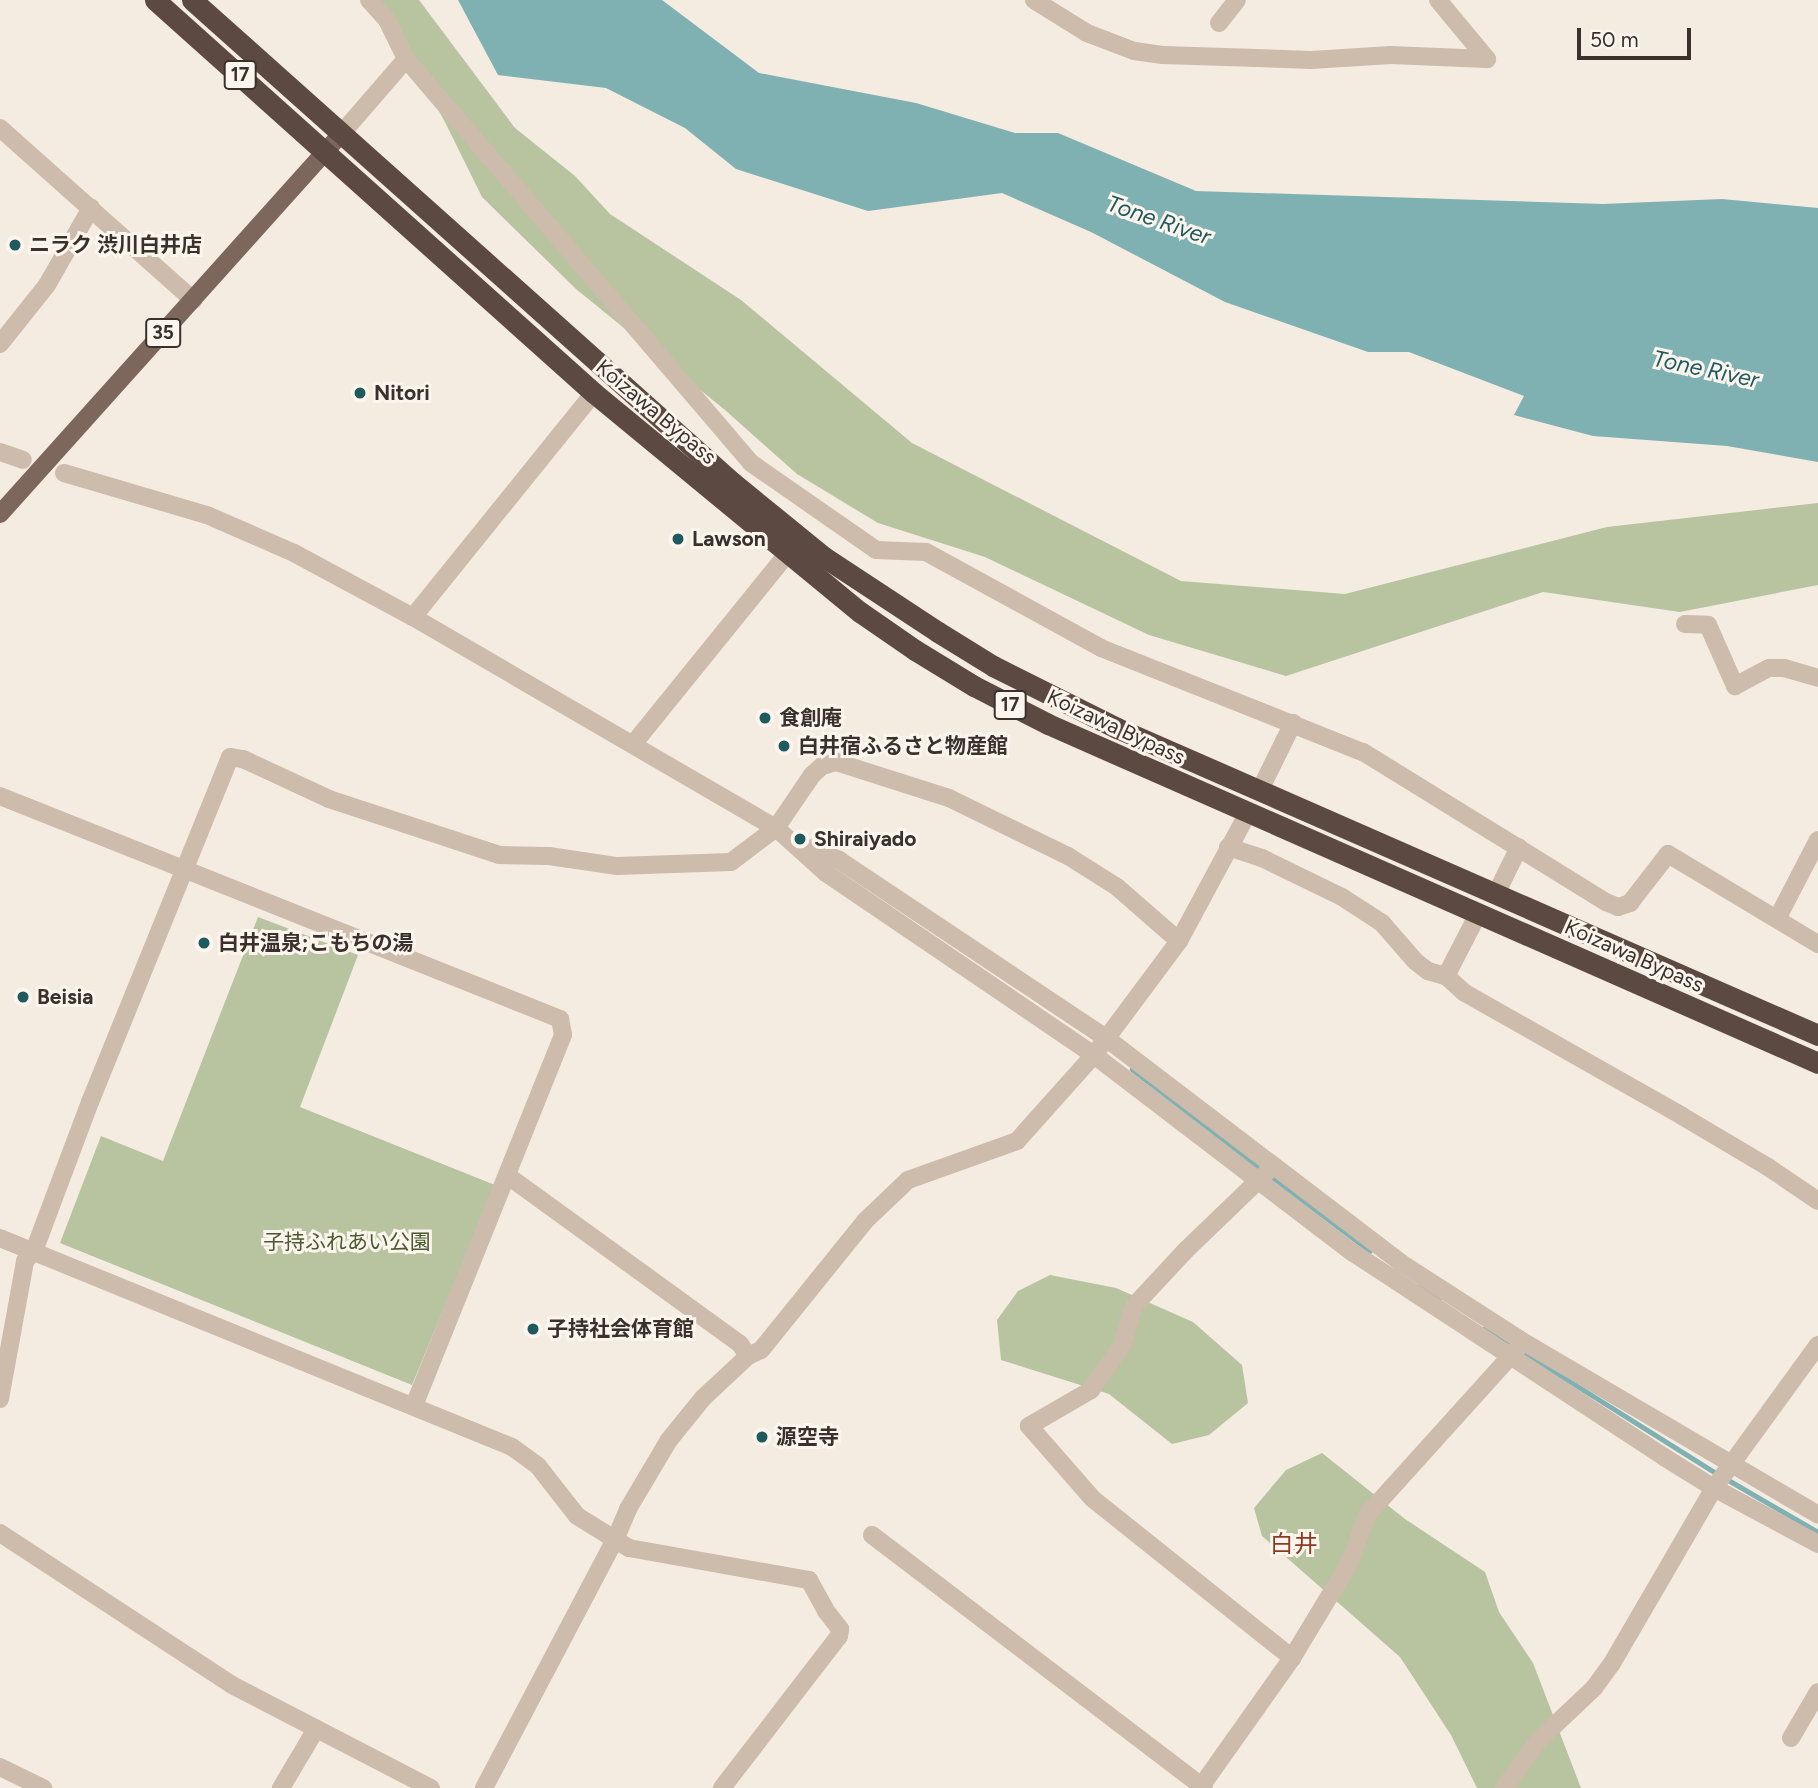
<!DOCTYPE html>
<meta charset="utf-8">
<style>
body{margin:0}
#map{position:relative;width:1818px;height:1788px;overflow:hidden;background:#f4ebe1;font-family:Figtree,"Noto Sans JP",sans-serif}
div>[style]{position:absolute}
.green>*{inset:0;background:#b8c4a0}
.water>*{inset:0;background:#7fb0b2}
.stream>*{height:4.5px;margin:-2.25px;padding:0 2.25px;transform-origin:2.25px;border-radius:2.25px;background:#7fb0b2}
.minor>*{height:18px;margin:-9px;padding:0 9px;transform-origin:9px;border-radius:9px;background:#cdbbac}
.major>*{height:18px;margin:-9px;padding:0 9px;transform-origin:9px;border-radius:9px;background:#7d675c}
.highway>*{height:21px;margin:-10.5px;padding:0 10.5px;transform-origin:10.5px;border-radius:10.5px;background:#5c4a42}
.dots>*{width:19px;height:19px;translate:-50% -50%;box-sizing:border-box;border:4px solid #fbf5ee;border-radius:50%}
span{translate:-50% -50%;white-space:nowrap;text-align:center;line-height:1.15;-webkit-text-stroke:6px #fbf5ee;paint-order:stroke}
.shield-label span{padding:2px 5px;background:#fbf5ee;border:2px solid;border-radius:5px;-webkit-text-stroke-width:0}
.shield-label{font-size:19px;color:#3b302b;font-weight:700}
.poi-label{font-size:21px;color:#3b302b;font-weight:700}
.left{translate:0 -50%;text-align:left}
.street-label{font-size:21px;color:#3b302b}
.park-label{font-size:21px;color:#4a5a2e}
.water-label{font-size:23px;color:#1f5a5e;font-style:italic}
.quarter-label{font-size:24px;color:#8c3b22}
.scale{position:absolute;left:1577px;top:28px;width:114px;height:32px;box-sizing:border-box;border:4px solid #3b302b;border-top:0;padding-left:9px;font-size:21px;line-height:24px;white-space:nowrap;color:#3b302b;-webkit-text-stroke:5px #fbf5ee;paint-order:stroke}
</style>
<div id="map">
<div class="green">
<i style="clip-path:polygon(372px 0,419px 0,515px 128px,575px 176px,610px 214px,741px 300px,912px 443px,1181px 581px,1345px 594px,1607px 527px,1818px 503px,1818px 585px,1680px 612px,1543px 592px,1286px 676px,1149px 635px,985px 557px,878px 523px,797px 474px,725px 410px,576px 289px,482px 197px,444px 120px,387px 20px)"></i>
<i style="clip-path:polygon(258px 917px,358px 955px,300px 1107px,495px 1185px,412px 1385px,60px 1243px,101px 1136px,163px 1161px)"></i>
<i style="clip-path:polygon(1050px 1275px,1116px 1288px,1193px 1322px,1242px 1365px,1248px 1403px,1209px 1435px,1172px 1444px,1109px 1394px,1001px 1360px,997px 1320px,1018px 1291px)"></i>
<i style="clip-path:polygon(1322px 1453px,1405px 1519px,1485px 1572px,1499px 1612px,1533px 1663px,1581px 1788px,1477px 1788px,1451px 1735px,1400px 1657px,1262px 1536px,1254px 1508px,1286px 1470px)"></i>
</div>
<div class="water">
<i style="clip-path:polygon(458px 0,662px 0,759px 73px,916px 103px,1015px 133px,1058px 133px,1196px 191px,1603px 204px,1722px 199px,1818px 208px,1818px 462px,1727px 446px,1593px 436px,1514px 415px,1524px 396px,1409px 352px,1368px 352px,1225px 302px,1091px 232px,1002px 193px,868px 211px,736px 169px,685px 128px,606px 88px,498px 75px)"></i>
</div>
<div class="stream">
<i style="left:1132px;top:1069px;width:167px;rotate:37.7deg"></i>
<i style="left:1271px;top:1176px;width:124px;rotate:37.1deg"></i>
<i style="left:1420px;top:1286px;width:23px;rotate:34deg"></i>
<i style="left:1484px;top:1329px;width:34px;rotate:30deg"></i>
<i style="left:1520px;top:1350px;width:234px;rotate:32.1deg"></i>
<i style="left:1725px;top:1478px;width:108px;rotate:30.1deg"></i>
</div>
<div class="minor">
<i style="left:369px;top:0;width:27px;rotate:48deg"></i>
<i style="left:387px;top:20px;width:43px;rotate:64deg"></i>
<i style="left:406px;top:59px;width:531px;rotate:49.5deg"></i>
<i style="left:751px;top:463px;width:152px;rotate:34.8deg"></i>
<i style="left:876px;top:550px;width:50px;rotate:2.3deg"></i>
<i style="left:926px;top:552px;width:200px;rotate:28.7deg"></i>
<i style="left:1101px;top:648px;width:282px;rotate:21.7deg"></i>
<i style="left:1363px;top:752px;width:286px;rotate:31.7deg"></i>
<i style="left:1606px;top:902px;width:13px;rotate:23deg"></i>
<i style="left:1618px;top:907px;width:13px;rotate:-18deg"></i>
<i style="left:1630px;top:903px;width:62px;rotate:-52.2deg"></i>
<i style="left:1668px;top:854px;width:175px;rotate:31deg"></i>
<i style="left:1034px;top:0;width:62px;rotate:31.9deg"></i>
<i style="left:1087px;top:33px;width:50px;rotate:21deg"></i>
<i style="left:1134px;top:51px;width:29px;rotate:8deg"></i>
<i style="left:1163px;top:55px;width:148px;rotate:1.9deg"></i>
<i style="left:1311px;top:60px;width:80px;rotate:-3.6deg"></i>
<i style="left:1391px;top:55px;width:96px;rotate:2.4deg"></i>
<i style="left:1438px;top:0;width:77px;rotate:50.3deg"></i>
<i style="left:1219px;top:23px;width:29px;rotate:-52deg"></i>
<i style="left:0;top:128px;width:259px;rotate:41.7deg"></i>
<i style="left:342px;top:133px;width:98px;rotate:-49.1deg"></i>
<i style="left:0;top:344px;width:75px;rotate:-51.5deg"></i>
<i style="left:47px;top:285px;width:89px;rotate:-60.3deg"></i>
<i style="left:0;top:452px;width:24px;rotate:19deg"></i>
<i style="left:64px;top:473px;width:149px;rotate:16.4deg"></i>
<i style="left:207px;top:515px;width:95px;rotate:23.6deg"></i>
<i style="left:294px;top:553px;width:135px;rotate:28.3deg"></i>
<i style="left:413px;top:617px;width:420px;rotate:30.2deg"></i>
<i style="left:776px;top:828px;width:67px;rotate:42deg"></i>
<i style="left:826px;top:873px;width:324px;rotate:34.2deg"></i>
<i style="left:1094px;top:1055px;width:325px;rotate:37.4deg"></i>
<i style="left:1352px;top:1252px;width:373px;rotate:33.3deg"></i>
<i style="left:1664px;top:1457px;width:59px;rotate:31.8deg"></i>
<i style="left:1714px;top:1488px;width:118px;rotate:28.3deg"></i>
<i style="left:413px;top:617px;width:288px;rotate:-51.1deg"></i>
<i style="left:1685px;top:624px;width:23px;rotate:2deg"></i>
<i style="left:1708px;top:625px;width:67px;rotate:66.1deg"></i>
<i style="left:1735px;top:686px;width:38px;rotate:-28deg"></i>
<i style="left:1769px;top:668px;width:15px"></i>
<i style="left:1784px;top:668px;width:35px;rotate:16deg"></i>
<i style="left:634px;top:743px;width:259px;rotate:-51deg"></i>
<i style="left:1260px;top:790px;width:75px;rotate:-63.8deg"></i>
<i style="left:0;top:796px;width:603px;rotate:21.71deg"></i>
<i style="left:560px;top:1019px;width:16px;rotate:79deg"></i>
<i style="left:563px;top:1035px;width:400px;rotate:111.9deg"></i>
<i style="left:803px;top:846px;width:39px;rotate:21deg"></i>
<i style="left:839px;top:860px;width:321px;rotate:33.7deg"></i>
<i style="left:1106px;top:1038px;width:371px;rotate:37.3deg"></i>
<i style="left:1401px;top:1263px;width:144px;rotate:32.8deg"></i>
<i style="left:1522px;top:1341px;width:343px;rotate:30.4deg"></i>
<i style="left:1228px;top:847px;width:36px;rotate:18deg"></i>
<i style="left:1262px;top:858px;width:89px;rotate:26deg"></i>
<i style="left:1342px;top:897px;width:48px;rotate:33deg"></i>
<i style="left:1382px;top:923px;width:50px;rotate:49deg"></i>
<i style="left:1415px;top:961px;width:16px;rotate:38deg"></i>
<i style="left:1428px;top:971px;width:19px;rotate:16deg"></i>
<i style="left:1446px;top:976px;width:25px;rotate:42deg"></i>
<i style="left:1465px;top:993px;width:249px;rotate:29.5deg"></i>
<i style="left:1682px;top:1116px;width:100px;rotate:30.7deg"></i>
<i style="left:1768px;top:1167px;width:60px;rotate:34.2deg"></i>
<i style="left:1496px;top:894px;width:52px;rotate:-63.9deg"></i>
<i style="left:1777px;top:919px;width:89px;rotate:-62.6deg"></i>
<i style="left:1446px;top:976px;width:70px;rotate:-62.7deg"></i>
<i style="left:1266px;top:1173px;width:111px;rotate:136.1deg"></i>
<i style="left:1186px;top:1250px;width:76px;rotate:132.9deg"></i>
<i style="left:1134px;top:1306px;width:41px;rotate:107.1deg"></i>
<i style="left:1122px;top:1345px;width:55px;rotate:124.6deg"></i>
<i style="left:1091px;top:1390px;width:72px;rotate:149.9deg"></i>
<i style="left:1029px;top:1426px;width:97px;rotate:48.8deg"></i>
<i style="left:1093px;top:1499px;width:255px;rotate:38.6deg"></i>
<i style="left:508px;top:1176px;width:286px;rotate:35.9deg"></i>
<i style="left:740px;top:1344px;width:14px;rotate:56deg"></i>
<i style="left:0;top:1238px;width:553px;rotate:22.21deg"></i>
<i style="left:512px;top:1447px;width:32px;rotate:36deg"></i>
<i style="left:538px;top:1466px;width:63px;rotate:52deg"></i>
<i style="left:577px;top:1516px;width:61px;rotate:31.6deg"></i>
<i style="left:629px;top:1548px;width:183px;rotate:10.1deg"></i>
<i style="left:809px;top:1580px;width:35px;rotate:61deg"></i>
<i style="left:826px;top:1611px;width:23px;rotate:52deg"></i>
<i style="left:840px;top:1629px;width:7px;rotate:98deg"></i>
<i style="left:839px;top:1636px;width:192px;rotate:127.6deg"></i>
<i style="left:0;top:1399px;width:140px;rotate:-79.7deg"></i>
<i style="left:25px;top:1261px;width:13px;rotate:-48deg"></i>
<i style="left:34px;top:1251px;width:159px;rotate:-69.4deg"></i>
<i style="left:90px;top:1102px;width:372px;rotate:-67.9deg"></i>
<i style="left:230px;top:757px;width:13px;rotate:9deg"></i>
<i style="left:243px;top:759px;width:95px;rotate:24.9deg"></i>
<i style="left:329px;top:799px;width:179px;rotate:18.2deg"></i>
<i style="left:499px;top:855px;width:50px;rotate:1.1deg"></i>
<i style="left:549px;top:856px;width:69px;rotate:8.4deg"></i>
<i style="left:617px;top:866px;width:114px;rotate:-2deg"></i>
<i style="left:731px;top:862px;width:56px;rotate:-37.1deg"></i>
<i style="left:776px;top:828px;width:64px;rotate:-55.8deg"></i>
<i style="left:812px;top:775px;width:13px;rotate:-42deg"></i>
<i style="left:822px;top:766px;width:15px;rotate:-16deg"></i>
<i style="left:836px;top:762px;width:119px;rotate:17.7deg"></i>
<i style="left:949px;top:798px;width:132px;rotate:26deg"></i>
<i style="left:1068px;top:856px;width:58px;rotate:32.3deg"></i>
<i style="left:1117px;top:887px;width:82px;rotate:41.1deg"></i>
<i style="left:0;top:1533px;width:277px;rotate:33.2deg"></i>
<i style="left:232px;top:1685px;width:224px;rotate:27.4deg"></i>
<i style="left:872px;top:1535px;width:417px;rotate:37.3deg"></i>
<i style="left:1791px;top:1738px;width:53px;rotate:-59.6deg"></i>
<i style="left:0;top:1767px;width:48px;rotate:26deg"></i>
<i style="left:281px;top:1788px;width:69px;rotate:-59.3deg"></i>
<i style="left:484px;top:1788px;width:280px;rotate:-62.2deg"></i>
<i style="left:615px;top:1540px;width:34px;rotate:-67deg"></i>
<i style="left:628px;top:1509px;width:80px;rotate:-59.3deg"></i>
<i style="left:669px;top:1440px;width:54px;rotate:-51deg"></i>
<i style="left:703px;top:1398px;width:62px;rotate:-43deg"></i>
<i style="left:748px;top:1356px;width:14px;rotate:-25deg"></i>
<i style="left:761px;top:1350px;width:166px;rotate:-51.1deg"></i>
<i style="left:865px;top:1221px;width:59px;rotate:-43.6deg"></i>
<i style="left:908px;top:1180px;width:116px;rotate:-19.7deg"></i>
<i style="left:1017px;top:1141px;width:115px;rotate:-48.2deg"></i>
<i style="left:1094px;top:1055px;width:142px;rotate:-53.3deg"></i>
<i style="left:1179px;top:941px;width:145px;rotate:-61.7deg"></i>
<i style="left:1200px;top:1788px;width:159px;rotate:-54.7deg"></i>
<i style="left:1292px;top:1658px;width:112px;rotate:-58.9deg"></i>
<i style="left:1350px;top:1562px;width:50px;rotate:-70.1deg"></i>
<i style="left:1367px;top:1515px;width:224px;rotate:-47.9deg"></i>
<i style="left:1504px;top:1788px;width:59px;rotate:-53.9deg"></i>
<i style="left:1539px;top:1740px;width:76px;rotate:-43.4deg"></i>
<i style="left:1594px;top:1688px;width:29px;rotate:-54deg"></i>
<i style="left:1611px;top:1665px;width:205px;rotate:-59.8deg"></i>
<i style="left:1714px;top:1488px;width:177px;rotate:-54deg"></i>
</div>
<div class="major">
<i style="left:0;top:514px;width:512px;rotate:-48.09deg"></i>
</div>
<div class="highway">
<i style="left:155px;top:0;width:589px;rotate:41.84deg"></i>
<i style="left:594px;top:393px;width:345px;rotate:39.5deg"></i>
<i style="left:860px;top:612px;width:67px;rotate:34.6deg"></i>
<i style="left:915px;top:650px;width:69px;rotate:31.4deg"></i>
<i style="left:974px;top:686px;width:83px;rotate:27.2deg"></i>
<i style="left:1048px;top:724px;width:841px;rotate:23.76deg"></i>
<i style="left:192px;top:0;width:725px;rotate:41.76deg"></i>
<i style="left:733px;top:483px;width:117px;rotate:39.1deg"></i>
<i style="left:824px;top:557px;width:136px;rotate:33.3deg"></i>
<i style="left:938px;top:632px;width:65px;rotate:31.7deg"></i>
<i style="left:993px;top:666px;width:139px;rotate:26.6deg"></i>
<i style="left:1117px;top:728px;width:765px;rotate:23.65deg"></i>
</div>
<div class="dots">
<i style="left:15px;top:245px;background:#1f5a5e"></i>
<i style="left:360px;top:393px;background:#1f5a5e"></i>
<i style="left:678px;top:539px;background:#1f5a5e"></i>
<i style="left:765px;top:718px;background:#1f5a5e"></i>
<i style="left:784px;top:746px;background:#1f5a5e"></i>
<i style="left:800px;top:839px;background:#1f5a5e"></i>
<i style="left:204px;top:943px;background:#1f5a5e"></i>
<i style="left:23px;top:997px;background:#1f5a5e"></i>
<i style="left:533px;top:1329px;background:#1f5a5e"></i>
<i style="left:762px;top:1437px;background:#1f5a5e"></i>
</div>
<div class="shield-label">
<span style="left:240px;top:75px">17</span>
<span style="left:163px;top:333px">35</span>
<span style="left:1010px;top:705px">17</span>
</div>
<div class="poi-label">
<span class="left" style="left:29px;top:245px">ニラク 渋川白井店</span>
<span class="left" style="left:374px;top:393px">Nitori</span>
<span class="left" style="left:692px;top:539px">Lawson</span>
<span class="left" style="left:779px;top:718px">食創庵</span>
<span class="left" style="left:798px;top:746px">白井宿ふるさと物産館</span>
<span class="left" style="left:814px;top:839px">Shiraiyado</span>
<span class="left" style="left:218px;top:943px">白井温泉;こもちの湯</span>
<span class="left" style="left:37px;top:997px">Beisia</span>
<span class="left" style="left:547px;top:1329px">子持社会体育館</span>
<span class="left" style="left:776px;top:1437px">源空寺</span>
</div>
<div class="street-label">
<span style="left:656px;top:412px;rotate:40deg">Koizawa Bypass</span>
<span style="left:1116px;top:727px;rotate:25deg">Koizawa Bypass</span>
<span style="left:1634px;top:956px;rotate:24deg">Koizawa Bypass</span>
</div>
<div class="park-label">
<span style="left:347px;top:1242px">子持ふれあい公園</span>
</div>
<div class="water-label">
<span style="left:1159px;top:220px;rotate:19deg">Tone River</span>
<span style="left:1706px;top:369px;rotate:12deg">Tone River</span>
</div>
<div class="quarter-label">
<span style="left:1294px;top:1544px">白井</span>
</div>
<div class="scale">50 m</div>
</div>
